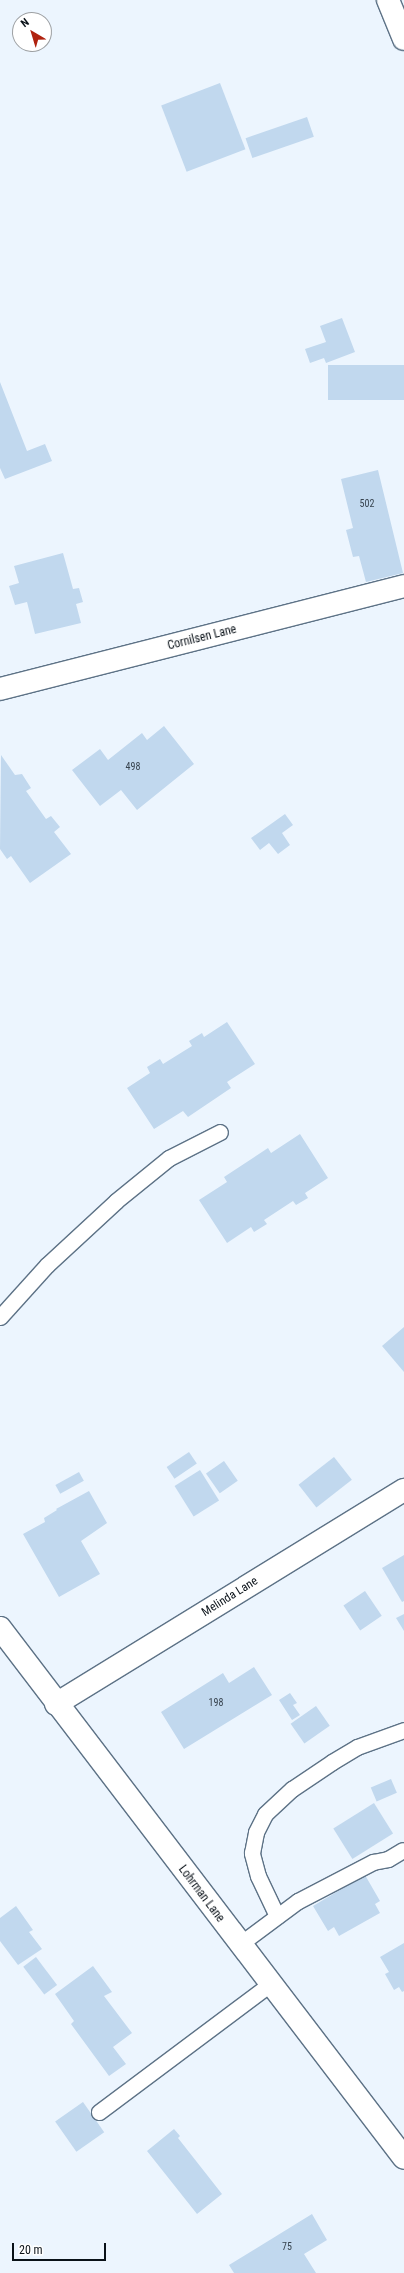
<!DOCTYPE html>
<style>
body{margin:0}
#map{position:relative;width:404px;height:2273px;overflow:hidden;background:#ecf5fe;font-family:"Roboto Condensed",sans-serif}
div>[style]{position:absolute}
.building>*{inset:0;background:#c1d8ee;transform-origin:0 0}
.roads{filter:drop-shadow(1px 0 #5d7286) drop-shadow(-1px 0 #5d7286) drop-shadow(0 1px #5d7286) drop-shadow(0 -1px #5d7286)}
.service>*{height:15px;margin:-7.5px;padding:0 7.5px;transform-origin:7.5px;border-radius:7.5px;background:#fff}
.minor>*{height:22px;margin:-11px;padding:0 11px;transform-origin:11px;border-radius:11px;background:#fff}
span{translate:-50% -50%;white-space:nowrap;text-align:center;line-height:1.15;-webkit-text-stroke:3px #fff;paint-order:stroke}
.number-label{font-size:10px;color:#37434e}
.number-label span{-webkit-text-stroke-width:0}
.street-label{font-size:12px;color:#091118}
.north{position:absolute;left:12px;top:12px;width:40px;height:40px;box-sizing:border-box;background:#fff;border:1px solid #9da0a3;border-radius:50%;rotate:322deg;font-size:11px;font-weight:700;line-height:16px;text-align:center;color:#091118}
.north::after{content:'';display:block;margin:auto;width:14px;height:18px;background:#b0220f;clip-path:polygon(50% 0,100% 100%,50% 72%,0 100%)}
.scale{position:absolute;left:12px;top:2243px;width:94px;height:18px;box-sizing:border-box;border:2px solid #091118;border-top:0;padding-left:5px;font-size:12px;line-height:14px;white-space:nowrap;color:#091118;-webkit-text-stroke:3px #fff;paint-order:stroke}
</style>
<div id="map">
<div class="building">
<i style="left:220px;top:83px;width:71px;height:63px;rotate:69deg"></i>
<i style="left:307px;top:117px;width:21px;height:65px;rotate:71deg"></i>
<i style="clip-path:polygon(342px 318px,355px 352px,326px 363px,324px 358px,310px 363px,305px 349px,326px 342px,320px 326px)"></i>
<i style="left:404px;top:365px;width:35px;height:76px;rotate:90deg"></i>
<i style="clip-path:polygon(0 382px,27px 451px,45px 444px,52px 461px,5px 479px,0 468px)"></i>
<i style="clip-path:polygon(378px 470px,403px 573px,366px 582px,359px 556px,353px 557px,346px 530px,353px 528px,341px 479px)"></i>
<i style="clip-path:polygon(63px 553px,73px 589px,79px 588px,83px 602px,76px 604px,81px 623px,35px 634px,27px 602px,15px 605px,9px 586px,19px 583px,14px 566px)"></i>
<i style="clip-path:polygon(164px 726px,194px 764px,137px 810px,121px 790px,100px 806px,72px 770px,100px 749px,108px 760px,142px 733px,147px 740px)"></i>
<i style="clip-path:polygon(1px 755px,15px 775px,22px 774px,31px 788px,26px 791px,46px 819px,51px 816px,60px 827px,54px 832px,71px 854px,30px 883px,11px 856px,7px 859px,0 849px)"></i>
<i style="clip-path:polygon(285px 814px,293px 825px,282px 833px,290px 845px,278px 854px,269px 843px,260px 850px,251px 838px)"></i>
<i style="clip-path:polygon(227px 1022px,255px 1064px,227px 1082px,231px 1088px,188px 1117px,183px 1111px,154px 1129px,127px 1088px,150px 1073px,147px 1067px,160px 1059px,163px 1064px,192px 1046px,189px 1041px,202px 1033px,204px 1037px)"></i>
<i style="clip-path:polygon(300px 1134px,328px 1178px,305px 1193px,308px 1198px,296px 1205px,293px 1201px,264px 1220px,267px 1224px,254px 1232px,251px 1227px,227px 1243px,199px 1200px,227px 1182px,224px 1177px,268px 1148px,271px 1153px)"></i>
<i style="clip-path:polygon(404px 1327px,404px 1372px,382px 1346px)"></i>
<i style="left:189px;top:1452px;width:14px;height:27px;rotate:56deg"></i>
<i style="left:334px;top:1457px;width:29px;height:45px;rotate:52deg"></i>
<i style="left:224px;top:1461px;width:24px;height:22px;rotate:55deg"></i>
<i style="left:200px;top:1470px;width:36px;height:30px;rotate:58deg"></i>
<i style="left:79px;top:1472px;width:10px;height:27px;rotate:61deg"></i>
<i style="clip-path:polygon(89px 1491px,107px 1523px,81px 1541px,100px 1574px,59px 1597px,23px 1534px,45px 1522px,44px 1518px,57px 1510px,56px 1509px)"></i>
<i style="clip-path:polygon(404px 1555px,404px 1601px,402px 1602px,382px 1568px)"></i>
<i style="left:365px;top:1591px;width:30px;height:26px;rotate:56deg"></i>
<i style="clip-path:polygon(404px 1614px,404px 1631px,396px 1618px)"></i>
<i style="clip-path:polygon(254px 1667px,272px 1695px,184px 1749px,161px 1712px,223px 1673px,229px 1683px)"></i>
<i style="clip-path:polygon(290px 1693px,297px 1703px,293px 1705px,300px 1715px,292px 1720px,279px 1700px)"></i>
<i style="left:316px;top:1706px;width:24px;height:31px;rotate:55deg"></i>
<i style="left:391px;top:1779px;width:15px;height:22px;rotate:67deg"></i>
<i style="left:374px;top:1803px;width:36px;height:48px;rotate:58deg"></i>
<i style="clip-path:polygon(365px 1875px,380px 1901px,375px 1904px,380px 1913px,339px 1936px,334px 1927px,328px 1931px,313px 1906px)"></i>
<i style="clip-path:polygon(16px 1906px,33px 1930px,29px 1932px,42px 1949px,18px 1965px,0 1941px,0 1918px)"></i>
<i style="clip-path:polygon(404px 1943px,404px 1991px,402px 1992px,399px 1987px,394px 1990px,385px 1974px,389px 1972px,380px 1957px)"></i>
<i style="left:36px;top:1957px;width:35px;height:16px;rotate:53deg"></i>
<i style="clip-path:polygon(93px 1966px,112px 1992px,104px 1996px,132px 2033px,113px 2047px,126px 2064px,109px 2076px,71px 2024px,74px 2021px,55px 1994px)"></i>
<i style="left:83px;top:2102px;width:37px;height:34px;rotate:55deg"></i>
<i style="clip-path:polygon(174px 2129px,180px 2136px,178px 2138px,222px 2194px,197px 2214px,147px 2151px)"></i>
<i style="clip-path:polygon(312px 2214px,327px 2240px,304px 2254px,316px 2273px,234px 2273px,229px 2265px)"></i>
</div>
<div class="roads">
<div class="service">
<i style="left:0;top:1317px;width:70px;rotate:-47.9deg"></i>
<i style="left:47px;top:1265px;width:94px;rotate:-42.8deg"></i>
<i style="left:116px;top:1201px;width:68px;rotate:-39.1deg"></i>
<i style="left:169px;top:1158px;width:57px;rotate:-27deg"></i>
<i style="left:277px;top:1916px;width:44px;rotate:-115.4deg"></i>
<i style="left:258px;top:1876px;width:24px;rotate:-105deg"></i>
<i style="left:252px;top:1853px;width:21px;rotate:-79deg"></i>
<i style="left:256px;top:1832px;width:20px;rotate:-63deg"></i>
<i style="left:265px;top:1814px;width:37px;rotate:-43deg"></i>
<i style="left:292px;top:1789px;width:48px;rotate:-34deg"></i>
<i style="left:332px;top:1762px;width:29px;rotate:-31deg"></i>
<i style="left:357px;top:1747px;width:50px;rotate:-19.9deg"></i>
<i style="left:240px;top:1944px;width:72px;rotate:-36.6deg"></i>
<i style="left:298px;top:1901px;width:85px;rotate:-27.5deg"></i>
<i style="left:373px;top:1862px;width:15px;rotate:-11deg"></i>
<i style="left:388px;top:1859px;width:17px;rotate:-31deg"></i>
<i style="left:99px;top:2112px;width:214px;rotate:-36.8deg"></i>
</div>
<div class="minor">
<i style="left:388px;top:0;width:42px;rotate:67.7deg"></i>
<i style="left:0;top:689px;width:417px;rotate:-14.3deg"></i>
<i style="left:0;top:1628px;width:666px;rotate:52.68deg"></i>
<i style="left:56px;top:1704px;width:409px;rotate:-31.6deg"></i>
</div>
</div>
<div class="number-label">
<span style="left:367px;top:504px">502</span>
<span style="left:133px;top:767px">498</span>
<span style="left:216px;top:1703px">198</span>
<span style="left:287px;top:2247px">75</span>
</div>
<div class="street-label">
<span style="left:202px;top:638px;rotate:-14deg">Cornilsen Lane</span>
<span style="left:230px;top:1597px;rotate:-32deg">Melinda Lane</span>
<span style="left:201px;top:1894px;rotate:53deg">Lohrman Lane</span>
</div>
<div class="north">N</div>
<div class="scale">20 m</div>
</div>
